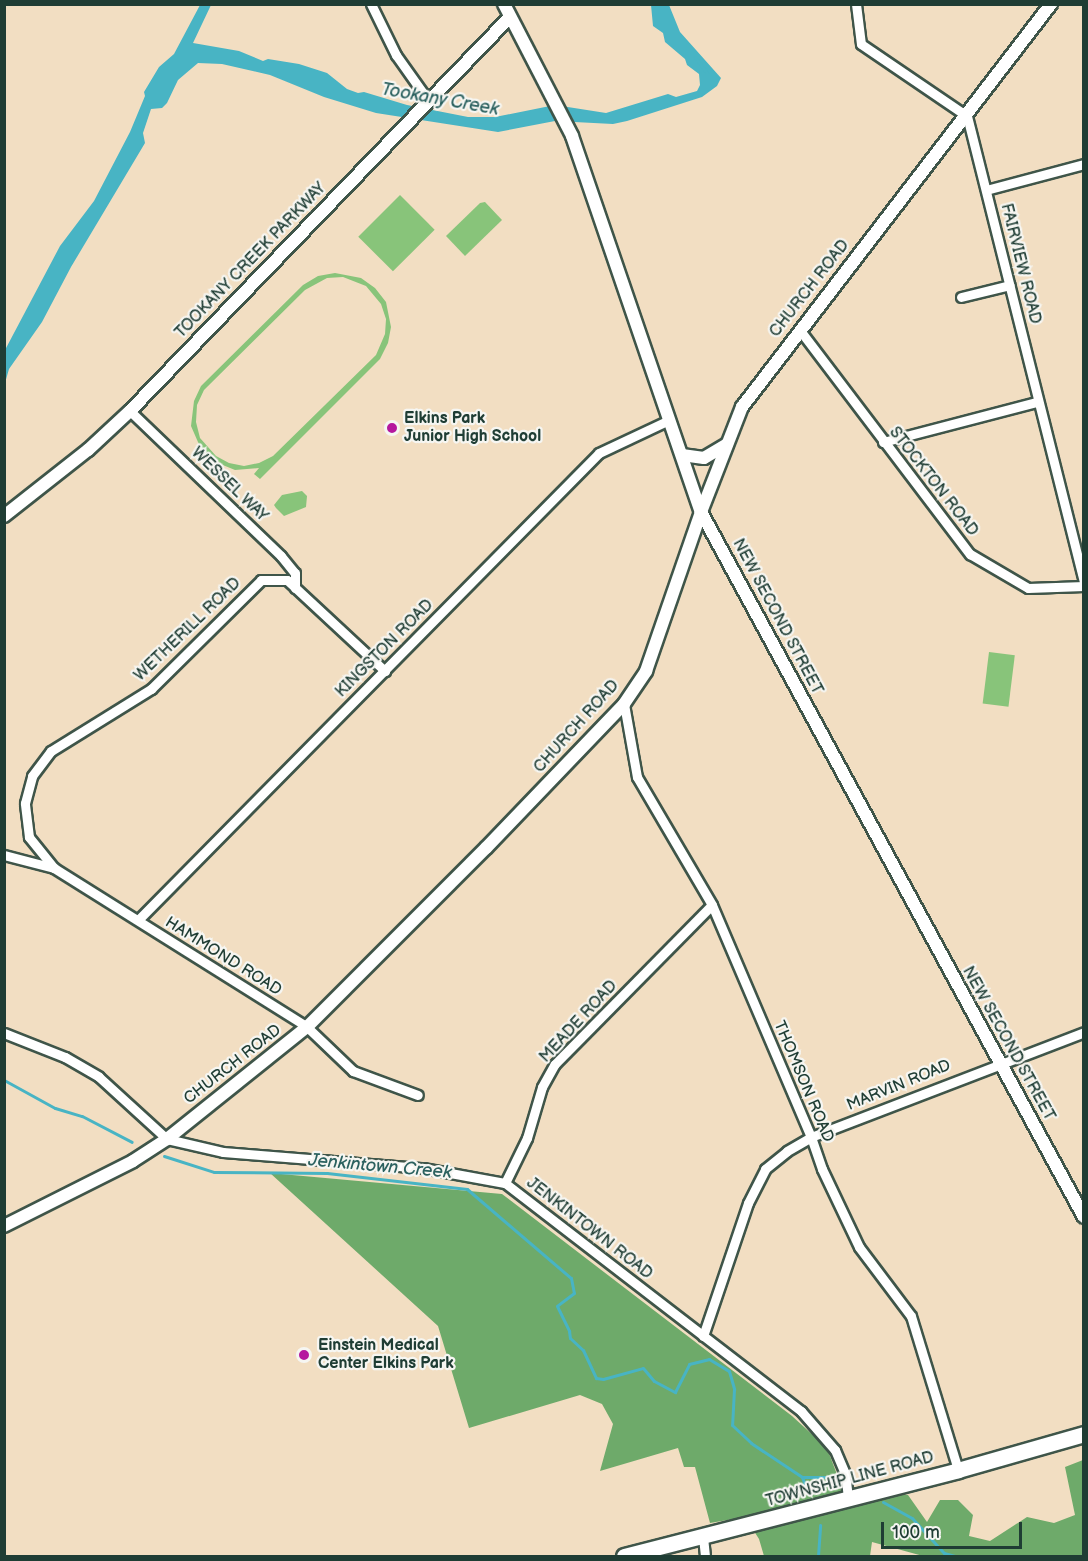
<!DOCTYPE html>
<style>
body{margin:0}
#map{position:relative;width:1088px;height:1561px;overflow:hidden;background:#f2dec2;font-family:"Balsamiq Sans",sans-serif}
div>[style]{position:absolute}
.green>*{inset:0;background:#88c47a;transform-origin:0 0}
.forest>*{inset:0;background:#6eaa6a}
.water>*{inset:0;background:#48b4c4}
.stream>*{height:3px;margin:-1.5px;padding:0 1.5px;transform-origin:1.5px;border-radius:1.5px;background:#48b4c4}
.roads{filter:drop-shadow(2px 0 #3f5549) drop-shadow(-2px 0 #3f5549) drop-shadow(0 2px #3f5549) drop-shadow(0 -2px #3f5549)}
.minor>*{height:9px;margin:-4.5px;padding:0 4.5px;transform-origin:4.5px;border-radius:4.5px;background:#fff}
.tertiary>*{height:12px;margin:-6px;padding:0 6px;transform-origin:6px;border-radius:6px;background:#fff}
.primary>*{height:15px;margin:-7.5px;padding:0 7.5px;transform-origin:7.5px;border-radius:7.5px;background:#fff}
.dots>*{width:16px;height:16px;translate:-50% -50%;box-sizing:border-box;border:3px solid #f6f6f2;border-radius:50%}
span{translate:-50% -50%;white-space:nowrap;text-align:center;line-height:1.15;-webkit-text-stroke:4.5px #f6f6f2;paint-order:stroke}
.street-label{font-size:16px;color:#1f3d34}
.poi-label{font-size:16px;color:#1f3d34;font-weight:700}
.left{translate:0 -50%;text-align:left}
.water-label{font-size:18px;color:#2b615f;font-style:italic}
.frame{position:absolute;inset:0;border:6px solid #1f3d34;pointer-events:none}
.scale{position:absolute;left:881px;top:1522px;width:141px;height:27px;box-sizing:border-box;border:3px solid #1f3d34;border-top:0;padding-left:8px;font-size:18px;line-height:21px;white-space:nowrap;color:#1f3d34;-webkit-text-stroke:4px #f6f6f2;paint-order:stroke}
</style>
<div id="map">
<div class="green">
<i style="left:400px;top:195px;width:49px;height:59px;rotate:45deg"></i>
<i style="clip-path:polygon(485px 202px,502px 220px,465px 256px,446px 236px,480px 203px)"></i>
<i style="clip-path:polygon(evenodd,335px 273px,361px 278px,375px 288px,386px 302px,391px 327px,388px 343px,380px 359px,260px 479px,254px 474px,259px 468px,235px 470px,213px 461px,201px 449px,191px 426px,194px 401px,201px 386px,303px 285px,318px 276px,335px 273px,343px 277px,366px 286px,381px 304px,386px 319px,385px 334px,376px 355px,273px 456px,259px 463px,244px 466px,229px 463px,216px 456px,200px 438px,196px 422px,197px 405px,204px 390px,305px 290px,327px 278px,343px 277px)"></i>
<i style="clip-path:polygon(302px 491px,307px 496px,306px 507px,284px 516px,276px 508px,274px 505px,282px 495px)"></i>
<i style="left:989px;top:652px;width:26px;height:52px;rotate:7deg"></i>
</div>
<div class="forest">
<i style="clip-path:polygon(270px 1173px,502px 1194px,792px 1416px,827px 1448px,841px 1485px,908px 1495px,927px 1522px,940px 1500px,958px 1500px,973px 1515px,969px 1536px,990px 1541px,1027px 1517px,1054px 1523px,1075px 1515px,1065px 1467px,1083px 1460px,1083px 1556px,923px 1556px,872px 1542px,870px 1556px,764px 1556px,759px 1539px,745px 1517px,710px 1523px,695px 1467px,684px 1467px,678px 1448px,600px 1471px,613px 1424px,602px 1404px,580px 1395px,469px 1428px,438px 1326px)"></i>
</div>
<div class="water">
<i style="clip-path:polygon(200px 5px,211px 5px,193px 43px,239px 51px,263px 61px,268px 59px,299px 64px,327px 73px,347px 89px,358px 93px,364px 92px,407px 105px,468px 117px,495px 117px,555px 105px,606px 113px,668px 94px,676px 97px,697px 91px,700px 85px,699px 74px,687px 65px,685px 59px,665px 42px,663px 33px,653px 26px,651px 5px,669px 5px,680px 32px,721px 78px,717px 86px,702px 97px,627px 121px,613px 124px,555px 121px,498px 132px,376px 113px,324px 97px,270px 75px,222px 64px,198px 63px,178px 80px,167px 103px,162px 108px,151px 109px,143px 133px,145px 143px,71px 267px,42px 322px,9px 369px,5px 383px,5px 350px,60px 246px,94px 201px,130px 132px,145px 96px,144px 92px,159px 67px,174px 54px)"></i>
</div>
<div class="stream">
<i style="left:695px;top:57px;width:20px;rotate:53deg"></i>
<i style="left:4px;top:1080px;width:58px;rotate:28.8deg"></i>
<i style="left:55px;top:1108px;width:28px;rotate:17deg"></i>
<i style="left:82px;top:1116px;width:56px;rotate:27.5deg"></i>
<i style="left:164px;top:1156px;width:52px;rotate:17.7deg"></i>
<i style="left:214px;top:1172px;width:113px;rotate:0.5deg"></i>
<i style="left:327px;top:1173px;width:141px;rotate:6.5deg"></i>
<i style="left:467px;top:1189px;width:137px;rotate:40.6deg"></i>
<i style="left:571px;top:1278px;width:15px;rotate:79deg"></i>
<i style="left:574px;top:1293px;width:21px;rotate:143deg"></i>
<i style="left:557px;top:1306px;width:28px;rotate:64deg"></i>
<i style="left:569px;top:1331px;width:7px;rotate:82deg"></i>
<i style="left:570px;top:1338px;width:18px;rotate:43deg"></i>
<i style="left:583px;top:1350px;width:31px;rotate:65deg"></i>
<i style="left:596px;top:1378px;width:7px;rotate:8deg"></i>
<i style="left:603px;top:1379px;width:41px;rotate:-15.4deg"></i>
<i style="left:643px;top:1368px;width:17px;rotate:50deg"></i>
<i style="left:654px;top:1381px;width:24px;rotate:28deg"></i>
<i style="left:675px;top:1392px;width:31px;rotate:-63deg"></i>
<i style="left:689px;top:1364px;width:21px;rotate:-14deg"></i>
<i style="left:709px;top:1359px;width:23px;rotate:31deg"></i>
<i style="left:729px;top:1371px;width:19px;rotate:74deg"></i>
<i style="left:734px;top:1389px;width:36px;rotate:93deg"></i>
<i style="left:732px;top:1425px;width:26px;rotate:43deg"></i>
<i style="left:751px;top:1443px;width:61px;rotate:33.7deg"></i>
<i style="left:802px;top:1477px;width:33px"></i>
<i style="left:802px;top:1477px;width:17px;rotate:69deg"></i>
<i style="left:883px;top:1502px;width:33px;rotate:29deg"></i>
<i style="left:912px;top:1518px;width:47px;rotate:47.6deg"></i>
<i style="left:944px;top:1553px;width:11px;rotate:15deg"></i>
<i style="left:818px;top:1556px;width:31px;rotate:-86deg"></i>
</div>
<div class="roads">
<div class="minor">
<i style="left:371px;top:4px;width:57px;rotate:63.9deg"></i>
<i style="left:396px;top:55px;width:47px;rotate:54.6deg"></i>
<i style="left:423px;top:93px;width:10px;rotate:37deg"></i>
<i style="left:856px;top:4px;width:40px;rotate:82.9deg"></i>
<i style="left:861px;top:44px;width:128px;rotate:34.2deg"></i>
<i style="left:967px;top:116px;width:480px;rotate:75.9deg"></i>
<i style="left:986px;top:190px;width:101px;rotate:-14.9deg"></i>
<i style="left:961px;top:297px;width:50px;rotate:-13.8deg"></i>
<i style="left:799px;top:329px;width:283px;rotate:52.8deg"></i>
<i style="left:970px;top:554px;width:67px;rotate:30.4deg"></i>
<i style="left:1028px;top:588px;width:56px;rotate:-2deg"></i>
<i style="left:130px;top:411px;width:209px;rotate:43.8deg"></i>
<i style="left:281px;top:556px;width:22px;rotate:51deg"></i>
<i style="left:295px;top:573px;width:15px;rotate:90deg"></i>
<i style="left:883px;top:442px;width:159px;rotate:-14.6deg"></i>
<i style="left:624px;top:704px;width:74px;rotate:79.9deg"></i>
<i style="left:637px;top:777px;width:148px;rotate:59.6deg"></i>
<i style="left:712px;top:905px;width:252px;rotate:66.9deg"></i>
<i style="left:811px;top:1137px;width:34px;rotate:71deg"></i>
<i style="left:822px;top:1169px;width:86px;rotate:64.6deg"></i>
<i style="left:859px;top:1247px;width:86px;rotate:53deg"></i>
<i style="left:911px;top:1316px;width:161px;rotate:73deg"></i>
<i style="left:4px;top:855px;width:52px;rotate:14.6deg"></i>
<i style="left:54px;top:868px;width:299px;rotate:32.1deg"></i>
<i style="left:307px;top:1027px;width:64px;rotate:43.7deg"></i>
<i style="left:353px;top:1071px;width:69px;rotate:20.3deg"></i>
<i style="left:54px;top:868px;width:40px;rotate:-129deg"></i>
<i style="left:29px;top:837px;width:34px;rotate:-97deg"></i>
<i style="left:25px;top:803px;width:28px;rotate:-75deg"></i>
<i style="left:32px;top:776px;width:31px;rotate:-53deg"></i>
<i style="left:51px;top:751px;width:118px;rotate:-31.8deg"></i>
<i style="left:151px;top:689px;width:155px;rotate:-44.7deg"></i>
<i style="left:261px;top:580px;width:26px"></i>
<i style="left:287px;top:580px;width:134px;rotate:42.9deg"></i>
<i style="left:138px;top:920px;width:656px;rotate:-45.37deg"></i>
<i style="left:599px;top:453px;width:77px;rotate:-25.2deg"></i>
<i style="left:4px;top:1033px;width:66px;rotate:21.5deg"></i>
<i style="left:65px;top:1057px;width:39px;rotate:30deg"></i>
<i style="left:99px;top:1077px;width:92px;rotate:42.4deg"></i>
<i style="left:167px;top:1139px;width:57px;rotate:13.1deg"></i>
<i style="left:223px;top:1152px;width:201px;rotate:4.6deg"></i>
<i style="left:423px;top:1168px;width:83px;rotate:10.4deg"></i>
<i style="left:505px;top:1183px;width:374px;rotate:37.6deg"></i>
<i style="left:801px;top:1411px;width:52px;rotate:48.9deg"></i>
<i style="left:835px;top:1450px;width:25px;rotate:67deg"></i>
<i style="left:845px;top:1473px;width:25px;rotate:83deg"></i>
<i style="left:505px;top:1183px;width:50px;rotate:-63.9deg"></i>
<i style="left:527px;top:1138px;width:53px;rotate:-73.6deg"></i>
<i style="left:542px;top:1087px;width:26px;rotate:-61deg"></i>
<i style="left:555px;top:1064px;width:223px;rotate:-45.4deg"></i>
<i style="left:703px;top:1336px;width:140px;rotate:-71.3deg"></i>
<i style="left:748px;top:1203px;width:38px;rotate:-63deg"></i>
<i style="left:765px;top:1169px;width:28px;rotate:-39deg"></i>
<i style="left:787px;top:1151px;width:28px;rotate:-30deg"></i>
<i style="left:811px;top:1137px;width:292px;rotate:-21deg"></i>
<i style="left:703px;top:1537px;width:19px;rotate:84deg"></i>
</div>
<div class="tertiary">
<i style="left:504px;top:4px;width:148px;rotate:62.7deg"></i>
<i style="left:572px;top:136px;width:398px;rotate:71.1deg"></i>
<i style="left:701px;top:512px;width:802px;rotate:61.49deg"></i>
<i style="left:682px;top:455px;width:22px;rotate:8deg"></i>
<i style="left:704px;top:458px;width:27px;rotate:-31deg"></i>
<i style="left:4px;top:516px;width:107px;rotate:-38.2deg"></i>
<i style="left:88px;top:450px;width:57px;rotate:-42.9deg"></i>
<i style="left:130px;top:411px;width:547px;rotate:-46.04deg"></i>
<i style="left:4px;top:1226px;width:144px;rotate:-26.7deg"></i>
<i style="left:133px;top:1161px;width:40px;rotate:-32.9deg"></i>
<i style="left:167px;top:1139px;width:179px;rotate:-38.7deg"></i>
<i style="left:307px;top:1027px;width:253px;rotate:-45deg"></i>
<i style="left:486px;top:848px;width:199px;rotate:-46.2deg"></i>
<i style="left:624px;top:704px;width:40px;rotate:-56deg"></i>
<i style="left:646px;top:671px;width:168px;rotate:-70.9deg"></i>
<i style="left:701px;top:512px;width:113px;rotate:-68.7deg"></i>
<i style="left:742px;top:407px;width:508px;rotate:-52.52deg"></i>
</div>
<div class="primary">
<i style="left:624px;top:1556px;width:345px;rotate:-14.4deg"></i>
<i style="left:958px;top:1470px;width:131px;rotate:-15.9deg"></i>
</div>
</div>
<div class="dots">
<i style="left:392px;top:428px;background:#b5179e"></i>
<i style="left:304px;top:1355px;background:#b5179e"></i>
</div>
<div class="street-label">
<span style="left:251px;top:261px;rotate:-46deg">TOOKANY CREEK PARKWAY</span>
<span style="left:1020px;top:264px;rotate:76deg">FAIRVIEW ROAD</span>
<span style="left:810px;top:289px;rotate:-52deg">CHURCH ROAD</span>
<span style="left:933px;top:482px;rotate:52deg">STOCKTON ROAD</span>
<span style="left:229px;top:485px;rotate:44deg">WESSEL WAY</span>
<span style="left:777px;top:617px;rotate:62deg">NEW SECOND STREET</span>
<span style="left:188px;top:630px;rotate:-44deg">WETHERILL ROAD</span>
<span style="left:385px;top:649px;rotate:-45deg">KINGSTON ROAD</span>
<span style="left:577px;top:727px;rotate:-48deg">CHURCH ROAD</span>
<span style="left:223px;top:957px;rotate:32deg">HAMMOND ROAD</span>
<span style="left:579px;top:1022px;rotate:-47deg">MEADE ROAD</span>
<span style="left:1008px;top:1044px;rotate:61deg">NEW SECOND STREET</span>
<span style="left:233px;top:1065px;rotate:-38deg">CHURCH ROAD</span>
<span style="left:803px;top:1082px;rotate:67deg">THOMSON ROAD</span>
<span style="left:899px;top:1086px;rotate:-22deg">MARVIN ROAD</span>
<span style="left:589px;top:1229px;rotate:38deg">JENKINTOWN ROAD</span>
<span style="left:850px;top:1480px;rotate:-15deg">TOWNSHIP LINE ROAD</span>
</div>
<div class="poi-label">
<span class="left" style="left:404px;top:428px">Elkins Park<br>Junior High School</span>
<span class="left" style="left:318px;top:1355px">Einstein Medical<br>Center Elkins Park</span>
</div>
<div class="water-label">
<span style="left:440px;top:100px;rotate:10deg">Tookany Creek</span>
<span style="left:380px;top:1167px;rotate:5deg">Jenkintown Creek</span>
</div>
<div class="frame"></div>
<div class="scale">100 m</div>
</div>
